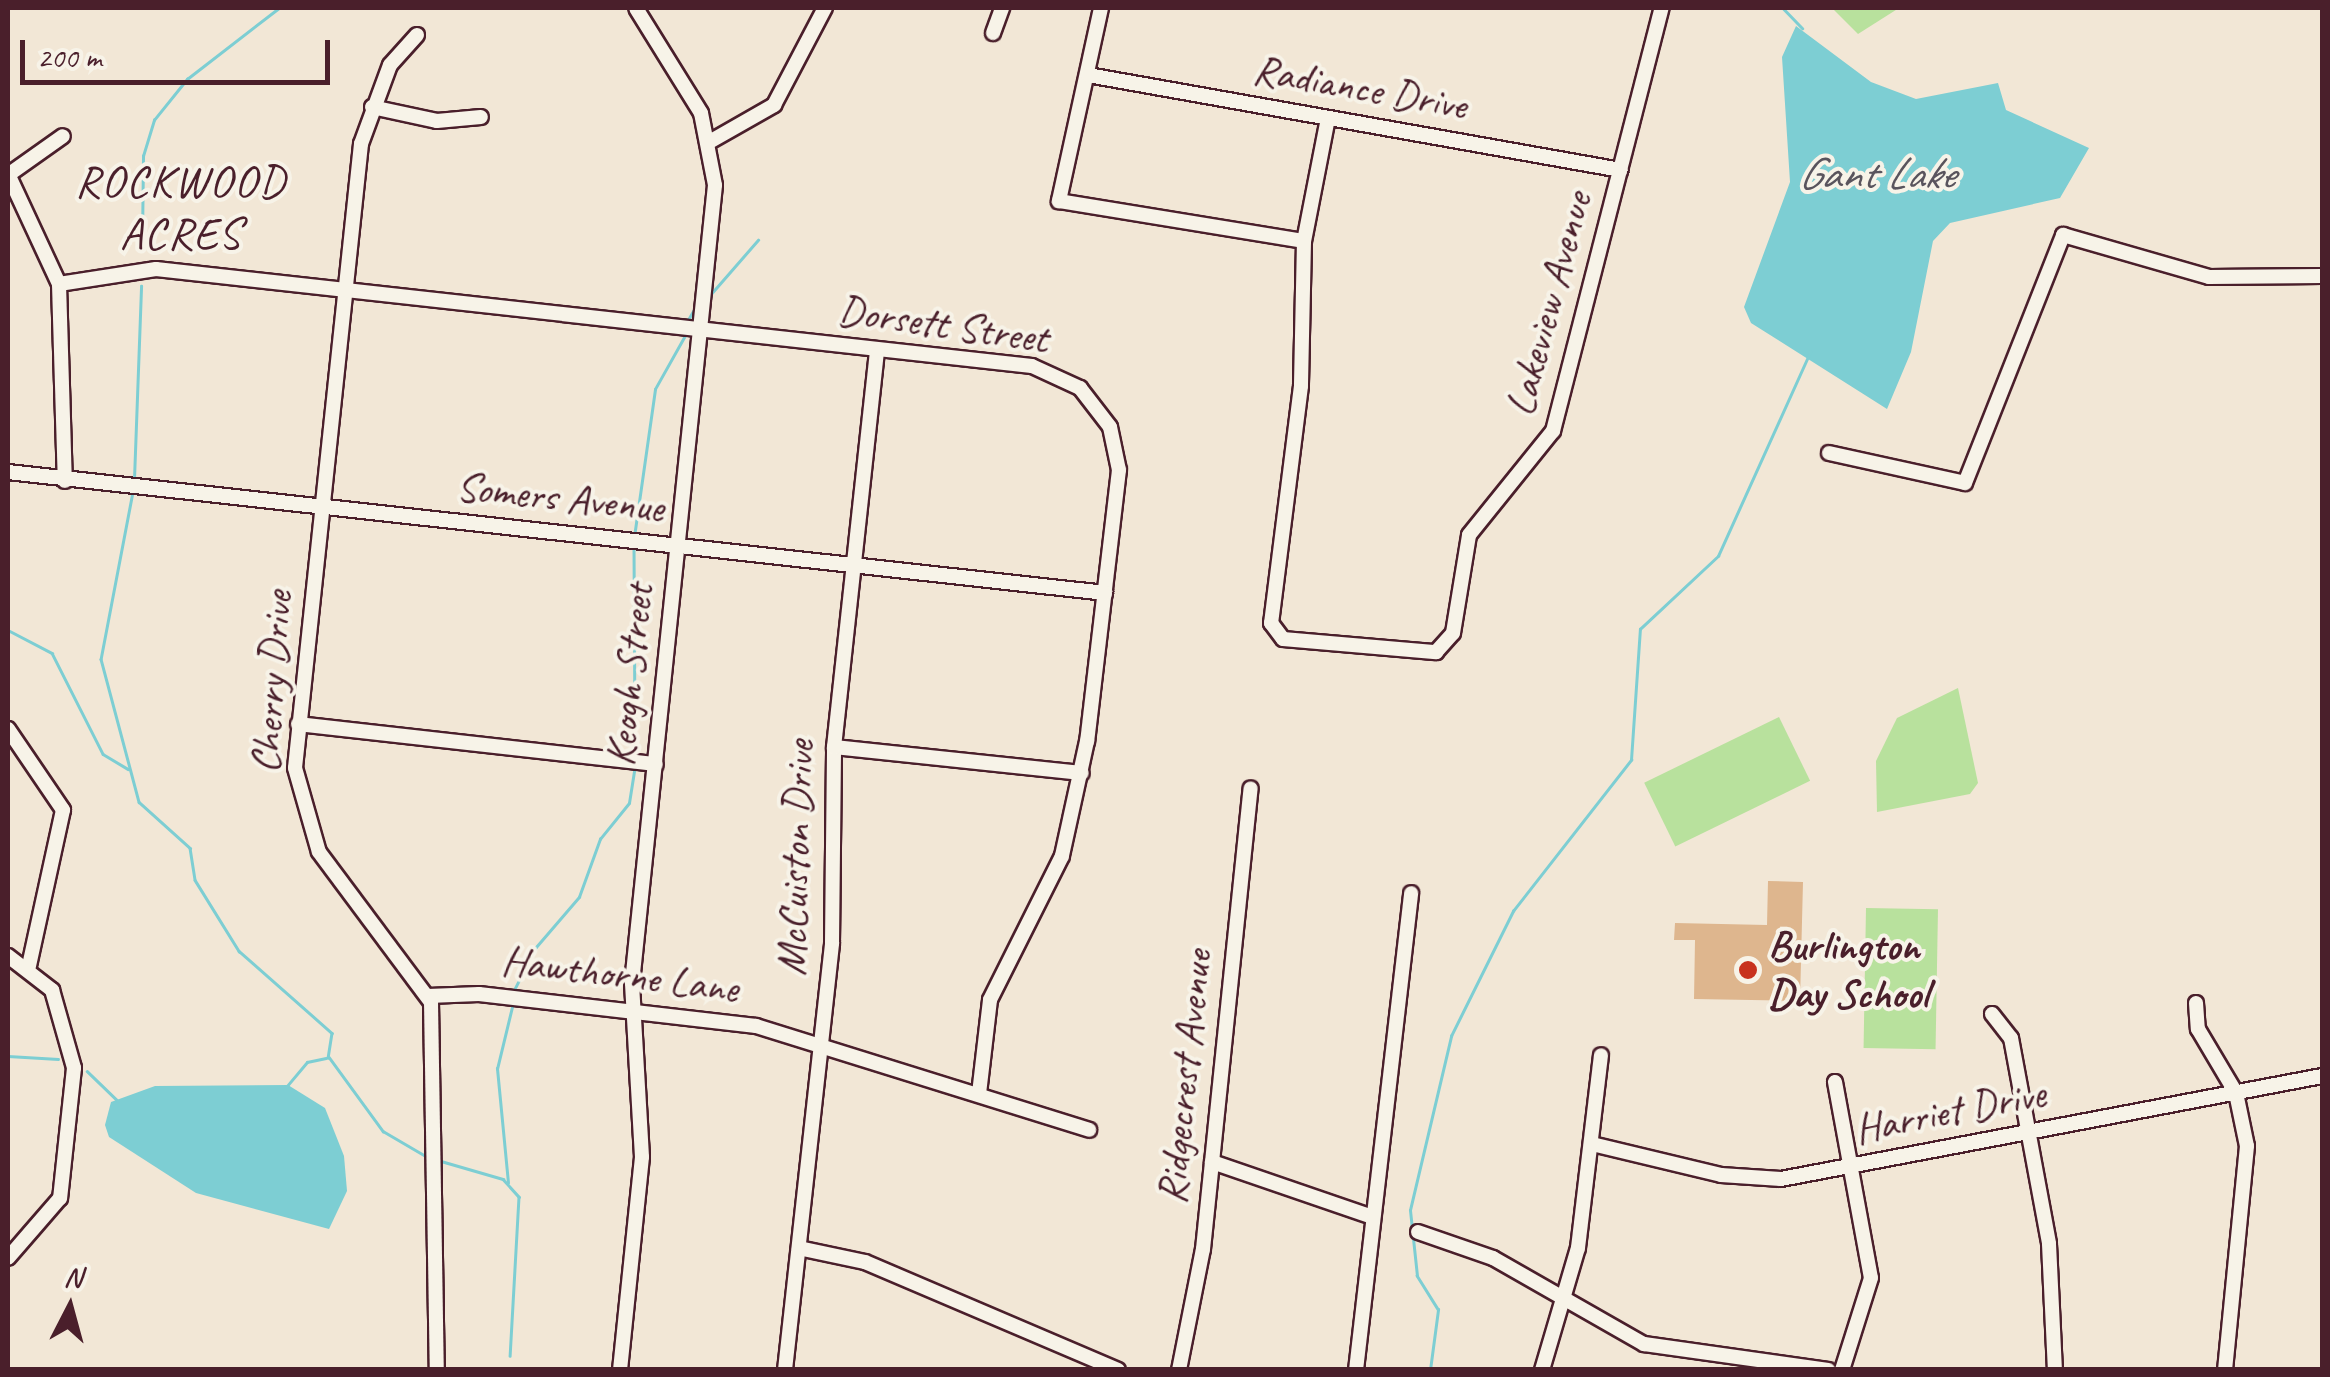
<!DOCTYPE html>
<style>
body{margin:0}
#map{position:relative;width:2330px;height:1377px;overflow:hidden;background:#f2e7d6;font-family:Caveat,sans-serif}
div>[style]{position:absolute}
.green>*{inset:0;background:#b8e19d;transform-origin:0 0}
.water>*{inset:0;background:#7dced3}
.stream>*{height:2.5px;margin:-1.25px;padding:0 1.25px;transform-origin:1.25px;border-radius:1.25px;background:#7dced3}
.building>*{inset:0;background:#deb68e}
.roads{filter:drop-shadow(2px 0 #4a1f2b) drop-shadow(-2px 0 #4a1f2b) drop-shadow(0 2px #4a1f2b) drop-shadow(0 -2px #4a1f2b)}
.minor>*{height:14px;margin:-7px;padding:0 7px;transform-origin:7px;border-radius:7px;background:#f7f3e8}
.dots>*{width:28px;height:28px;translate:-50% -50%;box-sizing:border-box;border:5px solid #f7f3e8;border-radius:50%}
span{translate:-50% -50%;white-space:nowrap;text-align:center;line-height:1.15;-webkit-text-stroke:8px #f7f3e8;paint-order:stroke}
.street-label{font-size:42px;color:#4a1f2b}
.poi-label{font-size:42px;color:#4a1f2b;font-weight:700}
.left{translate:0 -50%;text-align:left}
.water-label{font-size:45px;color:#59545d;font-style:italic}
.neighbourhood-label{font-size:45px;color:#4a1f2b;letter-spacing:2.5px}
.frame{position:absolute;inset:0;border:10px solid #4a1f2b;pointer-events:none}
.north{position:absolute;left:20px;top:1257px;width:100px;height:100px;-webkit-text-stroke:8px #f7f3e8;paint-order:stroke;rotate:6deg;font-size:28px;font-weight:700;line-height:40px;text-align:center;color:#4a1f2b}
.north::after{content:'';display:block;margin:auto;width:35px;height:45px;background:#4a1f2b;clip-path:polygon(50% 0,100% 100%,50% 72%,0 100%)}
.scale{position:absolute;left:20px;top:40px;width:310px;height:45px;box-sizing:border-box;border:5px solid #4a1f2b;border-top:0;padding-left:12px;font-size:30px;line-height:35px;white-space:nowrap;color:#4a1f2b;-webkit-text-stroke:8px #f7f3e8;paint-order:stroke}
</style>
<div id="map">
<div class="green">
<i style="clip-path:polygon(1832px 8px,1899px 8px,1858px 34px)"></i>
<i style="clip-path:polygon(1958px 688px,1978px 783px,1970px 794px,1877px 812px,1876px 761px,1897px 718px)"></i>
<i style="left:1779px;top:717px;width:71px;height:150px;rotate:64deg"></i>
<i style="left:1866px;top:908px;width:72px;height:140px;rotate:1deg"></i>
</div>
<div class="water">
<i style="clip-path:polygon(1796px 26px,1871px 82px,1916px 99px,1998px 83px,2006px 110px,2089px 148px,2060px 198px,1950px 223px,1933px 241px,1911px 352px,1887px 409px,1751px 323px,1744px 307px,1790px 182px,1782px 57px)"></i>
<i style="clip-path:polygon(288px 1085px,325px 1108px,344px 1156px,347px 1191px,329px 1229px,196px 1193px,109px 1137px,105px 1125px,111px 1102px,155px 1086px)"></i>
</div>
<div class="stream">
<i style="left:1783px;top:8px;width:28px;rotate:46deg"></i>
<i style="left:142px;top:240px;width:84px;rotate:-89.3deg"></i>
<i style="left:143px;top:156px;width:38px;rotate:-73deg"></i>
<i style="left:154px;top:120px;width:53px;rotate:-51.2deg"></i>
<i style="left:187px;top:79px;width:116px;rotate:-37.7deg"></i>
<i style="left:710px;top:295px;width:73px;rotate:-48.9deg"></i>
<i style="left:688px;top:320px;width:16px;rotate:-60deg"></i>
<i style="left:134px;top:479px;width:193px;rotate:-87.9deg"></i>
<i style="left:133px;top:492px;width:170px;rotate:100.8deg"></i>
<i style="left:101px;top:659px;width:148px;rotate:75.1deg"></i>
<i style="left:139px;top:802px;width:69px;rotate:42deg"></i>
<i style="left:190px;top:848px;width:32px;rotate:81deg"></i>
<i style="left:195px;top:880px;width:84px;rotate:58.2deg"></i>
<i style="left:239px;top:951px;width:124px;rotate:41.4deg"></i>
<i style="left:332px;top:1033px;width:25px;rotate:99deg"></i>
<i style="left:634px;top:537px;width:149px;rotate:-81.9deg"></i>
<i style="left:655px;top:389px;width:65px;rotate:-60.7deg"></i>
<i style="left:634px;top:545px;width:212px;rotate:89.7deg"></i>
<i style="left:8px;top:630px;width:50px;rotate:27.6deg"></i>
<i style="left:52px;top:653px;width:113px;rotate:63.2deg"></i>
<i style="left:103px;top:754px;width:29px;rotate:31deg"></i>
<i style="left:514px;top:990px;width:48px;rotate:-62.9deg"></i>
<i style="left:536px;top:947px;width:66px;rotate:-49.3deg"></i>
<i style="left:579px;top:897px;width:62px;rotate:-70.1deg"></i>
<i style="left:600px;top:839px;width:46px;rotate:-51.1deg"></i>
<i style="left:629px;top:803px;width:38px;rotate:-81deg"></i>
<i style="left:8px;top:1056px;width:50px;rotate:3.4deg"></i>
<i style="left:329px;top:1057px;width:92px;rotate:53.9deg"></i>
<i style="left:383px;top:1131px;width:53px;rotate:30.4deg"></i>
<i style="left:87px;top:1071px;width:43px;rotate:44.1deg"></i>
<i style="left:287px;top:1086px;width:31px;rotate:-50deg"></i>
<i style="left:307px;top:1062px;width:19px;rotate:-12deg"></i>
<i style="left:441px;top:1161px;width:65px;rotate:16.2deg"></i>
<i style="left:503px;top:1179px;width:24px;rotate:48deg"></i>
<i style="left:519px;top:1197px;width:159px;rotate:93.2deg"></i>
<i style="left:508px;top:1183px;width:115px;rotate:-95.5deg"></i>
<i style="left:497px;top:1069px;width:68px;rotate:-76.4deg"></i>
<i style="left:1430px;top:1370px;width:61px;rotate:-82.4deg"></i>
<i style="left:1438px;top:1310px;width:40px;rotate:-122deg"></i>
<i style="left:1417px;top:1276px;width:66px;rotate:-96.1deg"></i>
<i style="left:1410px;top:1210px;width:179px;rotate:-76.7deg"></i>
<i style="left:1451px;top:1036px;width:140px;rotate:-63.6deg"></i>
<i style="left:1513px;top:911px;width:192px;rotate:-52deg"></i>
<i style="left:1631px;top:760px;width:131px;rotate:-86.1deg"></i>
<i style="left:1640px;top:629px;width:107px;rotate:-43.1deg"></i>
<i style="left:1718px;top:556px;width:224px;rotate:-65.7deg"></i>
</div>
<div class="building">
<i style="clip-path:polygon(1768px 881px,1803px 882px,1800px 1001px,1694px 999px,1695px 940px,1674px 940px,1675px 923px,1767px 925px)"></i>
</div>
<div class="roads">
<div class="minor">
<i style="left:1101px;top:8px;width:198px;rotate:102.3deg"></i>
<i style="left:1059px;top:201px;width:248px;rotate:9.3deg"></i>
<i style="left:993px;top:33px;width:27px;rotate:-70deg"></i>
<i style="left:417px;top:35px;width:40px;rotate:132deg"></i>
<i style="left:390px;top:65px;width:84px;rotate:110.2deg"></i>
<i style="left:361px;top:144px;width:627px;rotate:96.04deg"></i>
<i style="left:295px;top:768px;width:87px;rotate:74.1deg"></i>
<i style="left:319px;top:852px;width:187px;rotate:53.3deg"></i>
<i style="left:431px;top:1002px;width:368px;rotate:89.1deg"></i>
<i style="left:1088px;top:75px;width:541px;rotate:10.11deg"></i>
<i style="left:372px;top:107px;width:66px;rotate:12.2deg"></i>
<i style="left:437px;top:121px;width:44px;rotate:-5.2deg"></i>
<i style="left:1328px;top:118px;width:125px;rotate:101deg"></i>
<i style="left:1304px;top:241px;width:145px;rotate:91.2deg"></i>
<i style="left:1301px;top:386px;width:239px;rotate:97.2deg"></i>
<i style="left:1271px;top:623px;width:20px;rotate:53deg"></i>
<i style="left:1283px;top:639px;width:154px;rotate:4.9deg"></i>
<i style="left:1436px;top:652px;width:25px;rotate:-48deg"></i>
<i style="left:1453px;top:633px;width:99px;rotate:-80.7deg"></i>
<i style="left:1469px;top:535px;width:134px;rotate:-51.1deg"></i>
<i style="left:1553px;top:431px;width:437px;rotate:-75.6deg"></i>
<i style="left:711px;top:141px;width:73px;rotate:-29.7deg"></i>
<i style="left:774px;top:105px;width:110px;rotate:-62.3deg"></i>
<i style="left:8px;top:174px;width:121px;rotate:65.1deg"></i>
<i style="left:59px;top:284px;width:197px;rotate:88.3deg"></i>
<i style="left:8px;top:175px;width:67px;rotate:-35.3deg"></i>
<i style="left:59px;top:284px;width:98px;rotate:-8.8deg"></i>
<i style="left:156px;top:269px;width:881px;rotate:6.32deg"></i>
<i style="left:1032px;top:366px;width:53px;rotate:24.6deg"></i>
<i style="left:1080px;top:388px;width:49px;rotate:52.4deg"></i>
<i style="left:1110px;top:427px;width:44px;rotate:78.2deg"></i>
<i style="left:1119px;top:470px;width:273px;rotate:96.7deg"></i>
<i style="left:1087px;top:741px;width:118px;rotate:102.3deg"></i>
<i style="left:1062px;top:856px;width:161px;rotate:116.6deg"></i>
<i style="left:990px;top:1000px;width:94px;rotate:96.7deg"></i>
<i style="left:1829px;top:453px;width:139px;rotate:12.4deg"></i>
<i style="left:1965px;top:483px;width:267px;rotate:-68.4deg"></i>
<i style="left:2063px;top:235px;width:152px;rotate:16deg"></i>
<i style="left:2209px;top:277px;width:113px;rotate:-0.5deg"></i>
<i style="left:8px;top:472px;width:1104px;rotate:6.29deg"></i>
<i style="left:298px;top:724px;width:360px;rotate:6.4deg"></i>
<i style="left:8px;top:729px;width:98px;rotate:55.8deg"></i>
<i style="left:63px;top:810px;width:160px;rotate:102.3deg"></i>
<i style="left:834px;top:747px;width:249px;rotate:6deg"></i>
<i style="left:8px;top:956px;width:56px;rotate:37.7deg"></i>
<i style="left:52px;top:990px;width:81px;rotate:74.2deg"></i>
<i style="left:74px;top:1068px;width:131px;rotate:96.1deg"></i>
<i style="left:60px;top:1198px;width:79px;rotate:130.9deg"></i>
<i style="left:428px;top:996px;width:51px;rotate:-2.2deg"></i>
<i style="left:479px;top:994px;width:279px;rotate:6.6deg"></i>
<i style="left:756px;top:1026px;width:349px;rotate:17.3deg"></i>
<i style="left:2196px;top:1003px;width:26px;rotate:86deg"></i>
<i style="left:2198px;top:1029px;width:74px;rotate:59.3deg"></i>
<i style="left:2236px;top:1093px;width:54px;rotate:78.3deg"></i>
<i style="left:2247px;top:1146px;width:225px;rotate:95.6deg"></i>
<i style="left:1992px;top:1014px;width:31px;rotate:52deg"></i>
<i style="left:2011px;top:1038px;width:209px;rotate:79.5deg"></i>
<i style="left:2049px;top:1244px;width:126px;rotate:87.3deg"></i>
<i style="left:1835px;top:1082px;width:199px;rotate:79.6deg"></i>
<i style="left:1871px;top:1278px;width:96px;rotate:107.5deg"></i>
<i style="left:1592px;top:1144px;width:133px;rotate:13.5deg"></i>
<i style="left:1721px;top:1175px;width:60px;rotate:3.8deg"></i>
<i style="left:1781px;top:1179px;width:551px;rotate:-10.78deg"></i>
<i style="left:1212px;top:1162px;width:170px;rotate:18.9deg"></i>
<i style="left:1418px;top:1232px;width:79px;rotate:19.1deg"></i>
<i style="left:1493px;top:1258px;width:174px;rotate:29.7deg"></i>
<i style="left:1644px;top:1344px;width:186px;rotate:8deg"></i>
<i style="left:799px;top:1248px;width:67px;rotate:12deg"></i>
<i style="left:865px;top:1262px;width:275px;rotate:23.1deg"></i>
<i style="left:620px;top:1370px;width:214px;rotate:-84.1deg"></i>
<i style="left:642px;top:1157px;width:174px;rotate:-93.3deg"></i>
<i style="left:632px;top:983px;width:802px;rotate:-84.06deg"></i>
<i style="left:715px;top:185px;width:73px;rotate:-101deg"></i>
<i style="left:701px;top:113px;width:123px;rotate:-121.8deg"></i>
<i style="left:785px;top:1370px;width:430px;rotate:-83.7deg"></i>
<i style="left:832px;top:943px;width:196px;rotate:-89.4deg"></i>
<i style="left:834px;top:747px;width:399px;rotate:-83.8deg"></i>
<i style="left:1179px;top:1370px;width:123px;rotate:-78.8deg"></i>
<i style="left:1203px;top:1249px;width:463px;rotate:-84.1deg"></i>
<i style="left:1356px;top:1370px;width:480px;rotate:-83.4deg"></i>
<i style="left:1542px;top:1370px;width:127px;rotate:-73.6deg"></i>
<i style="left:1578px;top:1248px;width:194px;rotate:-83.2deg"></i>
</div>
</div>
<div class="dots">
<i style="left:1748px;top:970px;background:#c8321e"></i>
</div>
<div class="street-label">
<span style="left:1360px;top:88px;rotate:10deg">Radiance Drive</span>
<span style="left:1549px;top:304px;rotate:-75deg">Lakeview Avenue</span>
<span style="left:943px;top:325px;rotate:8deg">Dorsett Street</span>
<span style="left:560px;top:498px;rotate:6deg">Somers Avenue</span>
<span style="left:630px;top:675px;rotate:-84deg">Keogh Street</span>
<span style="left:272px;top:682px;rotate:-86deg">Cherry Drive</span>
<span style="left:796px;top:858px;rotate:-88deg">McCuiston Drive</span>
<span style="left:620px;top:975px;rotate:7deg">Hawthorne Lane</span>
<span style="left:1185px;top:1077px;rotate:-84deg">Ridgecrest Avenue</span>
<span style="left:1950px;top:1112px;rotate:-11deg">Harriet Drive</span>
</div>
<div class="poi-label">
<span class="left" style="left:1768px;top:970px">Burlington<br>Day School</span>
</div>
<div class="water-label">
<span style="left:1876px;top:174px">Gant Lake</span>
</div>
<div class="neighbourhood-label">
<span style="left:181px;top:208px">ROCKWOOD<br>ACRES</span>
</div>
<div class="frame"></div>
<div class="north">N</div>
<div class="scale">200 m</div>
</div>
